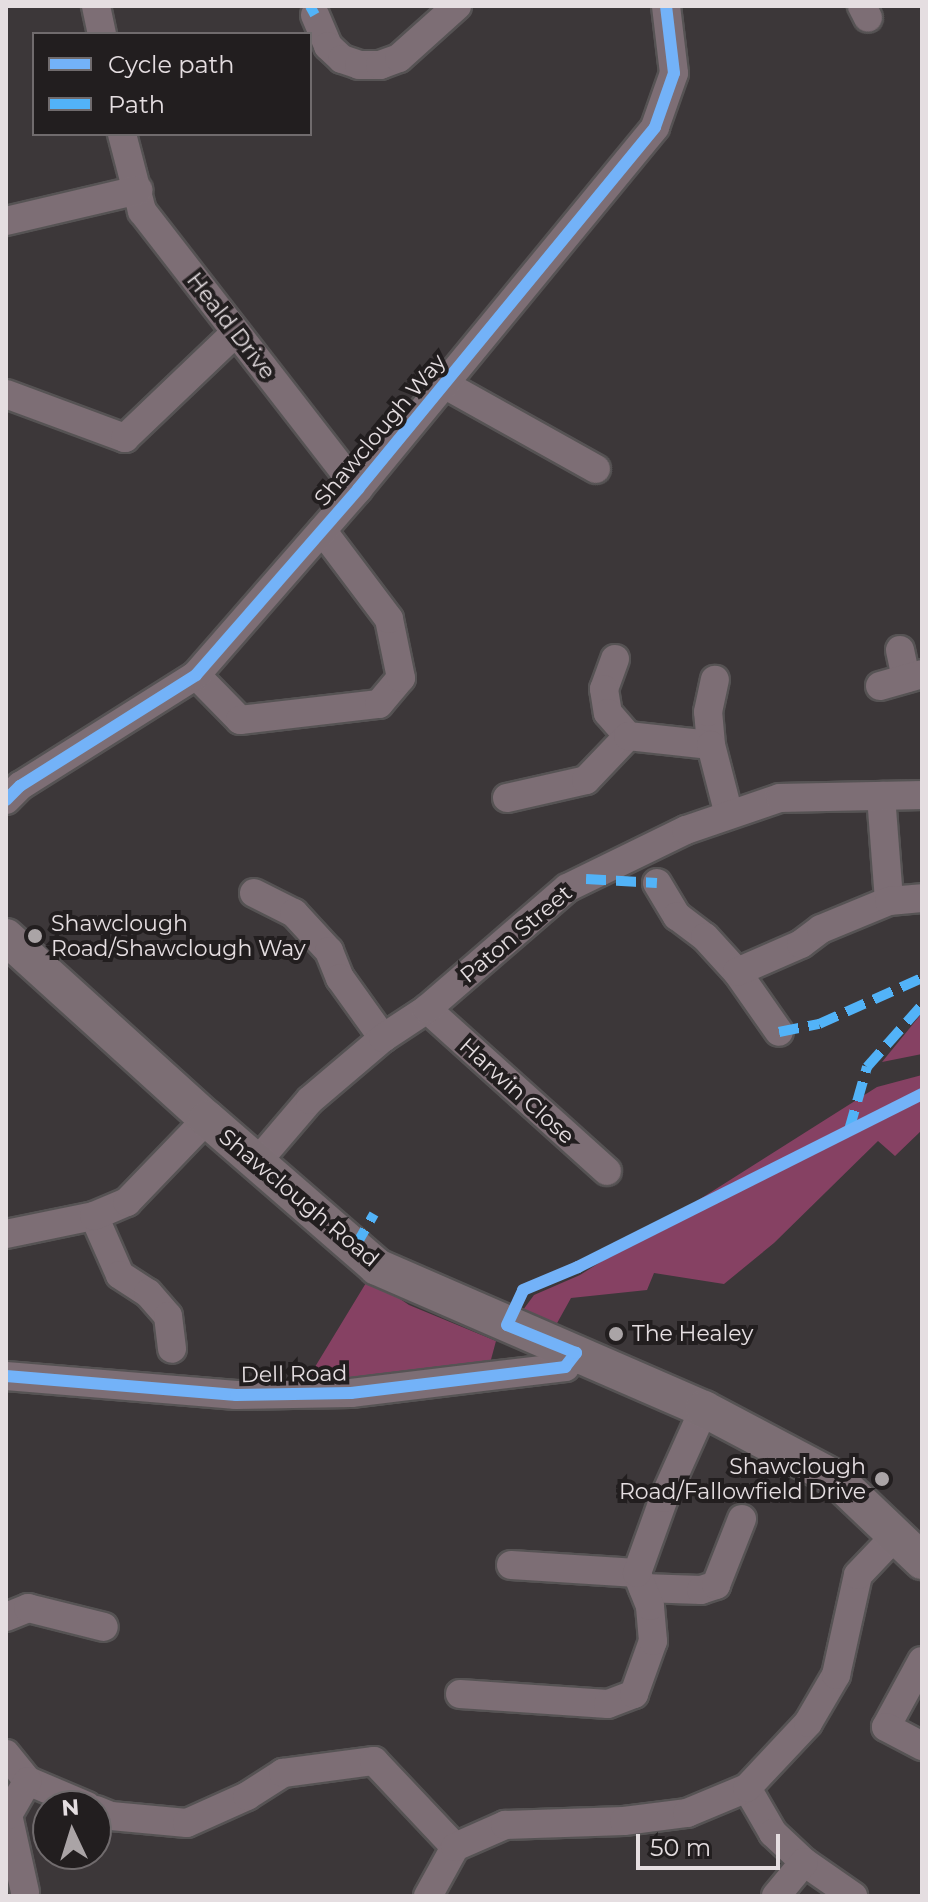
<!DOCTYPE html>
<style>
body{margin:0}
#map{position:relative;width:928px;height:1902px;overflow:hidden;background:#3c3739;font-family:Montserrat,sans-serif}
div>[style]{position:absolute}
.forest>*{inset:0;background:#864163}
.roads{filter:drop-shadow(2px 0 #565354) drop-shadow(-2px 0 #565354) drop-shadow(0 2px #565354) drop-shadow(0 -2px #565354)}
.minor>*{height:28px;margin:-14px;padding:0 14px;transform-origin:14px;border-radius:14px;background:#7d6e75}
.major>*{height:36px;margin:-18px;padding:0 18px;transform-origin:18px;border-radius:18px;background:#7c6e74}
.quiet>*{height:10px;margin-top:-5px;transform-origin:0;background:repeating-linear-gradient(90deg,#52b3f8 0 20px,transparent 0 30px)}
.cycleway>*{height:12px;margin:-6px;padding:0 6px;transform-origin:6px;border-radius:6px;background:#73b2f8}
.dots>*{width:22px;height:22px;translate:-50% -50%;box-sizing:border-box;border:4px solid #221e1f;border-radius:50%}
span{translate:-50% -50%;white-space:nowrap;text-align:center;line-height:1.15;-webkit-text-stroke:8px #221e1f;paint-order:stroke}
.street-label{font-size:22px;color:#e5dee1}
.poi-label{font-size:22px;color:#e5dee1}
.left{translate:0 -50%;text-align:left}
.right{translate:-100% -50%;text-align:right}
.frame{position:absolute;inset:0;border:8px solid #e5dee1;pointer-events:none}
.legend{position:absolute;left:32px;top:32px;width:280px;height:104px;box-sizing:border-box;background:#221e1f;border:2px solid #706b6d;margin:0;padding:10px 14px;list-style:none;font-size:24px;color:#e5dee1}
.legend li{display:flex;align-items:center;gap:16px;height:40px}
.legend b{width:40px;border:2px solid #706b6d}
.north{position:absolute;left:32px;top:1790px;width:80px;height:80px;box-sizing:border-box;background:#221e1f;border:2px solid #706b6d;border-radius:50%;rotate:356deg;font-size:22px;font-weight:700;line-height:32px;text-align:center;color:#e5dee1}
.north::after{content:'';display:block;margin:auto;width:28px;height:36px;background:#aaa4a6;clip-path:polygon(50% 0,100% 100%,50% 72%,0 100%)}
.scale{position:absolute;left:636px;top:1834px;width:144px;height:36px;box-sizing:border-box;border:4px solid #e5dee1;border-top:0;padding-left:10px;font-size:24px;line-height:28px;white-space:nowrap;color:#e5dee1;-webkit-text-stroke:6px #221e1f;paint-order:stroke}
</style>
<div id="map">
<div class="forest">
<i style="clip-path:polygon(922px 1013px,922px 1054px,882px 1062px)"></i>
<i style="clip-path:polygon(922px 1075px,922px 1130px,895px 1156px,878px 1141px,774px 1243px,724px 1284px,654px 1273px,647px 1290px,571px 1298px,556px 1325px,523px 1310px,534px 1295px,580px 1275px,877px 1087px)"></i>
<i style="clip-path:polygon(369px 1278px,409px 1305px,496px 1341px,489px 1367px,304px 1385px)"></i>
</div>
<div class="roads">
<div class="minor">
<i style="left:96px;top:6px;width:29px;rotate:78deg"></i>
<i style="left:862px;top:6px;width:13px;rotate:63deg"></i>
<i style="left:315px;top:15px;width:34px;rotate:67deg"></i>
<i style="left:328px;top:46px;width:19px;rotate:43deg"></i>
<i style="left:342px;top:59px;width:18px;rotate:19deg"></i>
<i style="left:359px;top:65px;width:21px"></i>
<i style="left:380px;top:65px;width:20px;rotate:-20deg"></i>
<i style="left:399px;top:58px;width:78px;rotate:-41.9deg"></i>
<i style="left:122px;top:134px;width:80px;rotate:75.4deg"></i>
<i style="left:142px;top:211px;width:352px;rotate:52.2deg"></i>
<i style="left:6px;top:221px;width:136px;rotate:-13.2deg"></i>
<i style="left:444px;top:384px;width:174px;rotate:29.2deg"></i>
<i style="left:6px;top:394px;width:127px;rotate:20.3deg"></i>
<i style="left:125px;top:438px;width:153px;rotate:-43.7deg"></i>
<i style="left:900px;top:650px;width:29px;rotate:78deg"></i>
<i style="left:615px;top:659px;width:32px;rotate:110deg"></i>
<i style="left:604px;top:689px;width:24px;rotate:81deg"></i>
<i style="left:608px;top:713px;width:30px;rotate:49deg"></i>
<i style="left:196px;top:675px;width:63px;rotate:45.6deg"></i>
<i style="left:240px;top:720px;width:140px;rotate:-6.6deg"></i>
<i style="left:379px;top:704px;width:34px;rotate:-50deg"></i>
<i style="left:401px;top:678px;width:60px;rotate:-101.5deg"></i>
<i style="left:389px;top:619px;width:111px;rotate:-127deg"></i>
<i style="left:880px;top:686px;width:44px;rotate:-15.9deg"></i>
<i style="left:711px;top:745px;width:33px;rotate:-95deg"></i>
<i style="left:708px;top:712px;width:33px;rotate:-78deg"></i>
<i style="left:881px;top:796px;width:105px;rotate:85.6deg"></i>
<i style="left:507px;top:798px;width:81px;rotate:-12.8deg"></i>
<i style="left:586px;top:780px;width:61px;rotate:-46.3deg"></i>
<i style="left:628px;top:736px;width:83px;rotate:6.2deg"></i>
<i style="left:711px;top:745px;width:72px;rotate:75.6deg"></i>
<i style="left:6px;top:800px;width:20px;rotate:-45deg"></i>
<i style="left:20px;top:786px;width:208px;rotate:-32.2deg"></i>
<i style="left:196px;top:675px;width:247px;rotate:-48.9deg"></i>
<i style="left:358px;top:489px;width:468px;rotate:-50.6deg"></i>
<i style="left:655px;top:127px;width:57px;rotate:-70.6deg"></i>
<i style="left:674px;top:73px;width:67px;rotate:-96.8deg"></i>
<i style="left:657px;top:883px;width:39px;rotate:59deg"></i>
<i style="left:677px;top:916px;width:35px;rotate:37deg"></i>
<i style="left:705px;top:937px;width:47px;rotate:47.6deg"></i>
<i style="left:737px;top:972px;width:73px;rotate:55deg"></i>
<i style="left:254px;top:893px;width:45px;rotate:26.6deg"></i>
<i style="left:294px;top:913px;width:52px;rotate:47.4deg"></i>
<i style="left:329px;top:951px;width:29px;rotate:68deg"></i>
<i style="left:340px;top:978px;width:74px;rotate:54.4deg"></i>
<i style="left:737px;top:972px;width:70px;rotate:-23.6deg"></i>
<i style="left:801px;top:944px;width:25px;rotate:-37deg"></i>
<i style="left:821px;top:929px;width:74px;rotate:-22.4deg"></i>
<i style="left:889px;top:901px;width:33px;rotate:-5deg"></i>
<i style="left:427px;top:1009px;width:242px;rotate:42deg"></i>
<i style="left:257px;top:1162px;width:82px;rotate:-49.5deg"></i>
<i style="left:310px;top:1100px;width:96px;rotate:-40.3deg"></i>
<i style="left:383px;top:1038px;width:53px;rotate:-33.4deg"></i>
<i style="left:427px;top:1009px;width:185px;rotate:-40.8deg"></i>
<i style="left:567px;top:888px;width:132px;rotate:-26deg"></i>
<i style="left:686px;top:830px;width:99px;rotate:-18.8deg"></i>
<i style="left:780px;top:798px;width:142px;rotate:-1.2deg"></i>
<i style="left:94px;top:1216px;width:64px;rotate:66.2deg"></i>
<i style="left:120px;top:1275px;width:33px;rotate:33deg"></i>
<i style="left:148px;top:1293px;width:30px;rotate:49deg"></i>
<i style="left:168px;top:1316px;width:33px;rotate:83deg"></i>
<i style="left:6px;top:1234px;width:90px;rotate:-11.6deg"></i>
<i style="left:94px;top:1216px;width:36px;rotate:-23deg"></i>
<i style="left:127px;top:1202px;width:115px;rotate:-46.1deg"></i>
<i style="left:6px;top:1376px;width:231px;rotate:4.7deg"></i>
<i style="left:236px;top:1395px;width:115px;rotate:-1deg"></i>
<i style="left:351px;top:1393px;width:216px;rotate:-6.9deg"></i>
<i style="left:565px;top:1367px;width:18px;rotate:-52deg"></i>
<i style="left:511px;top:1565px;width:126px;rotate:3.6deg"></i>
<i style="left:643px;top:1588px;width:58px;rotate:2deg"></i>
<i style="left:701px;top:1590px;width:16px;rotate:-18deg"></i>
<i style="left:716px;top:1585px;width:71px;rotate:-68.5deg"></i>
<i style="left:6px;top:1617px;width:24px;rotate:-22deg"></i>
<i style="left:28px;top:1608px;width:78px;rotate:14deg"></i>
<i style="left:922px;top:1661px;width:75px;rotate:118.6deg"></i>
<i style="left:886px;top:1727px;width:41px;rotate:27.8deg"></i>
<i style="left:460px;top:1694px;width:148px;rotate:3.9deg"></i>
<i style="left:608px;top:1704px;width:28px;rotate:-21deg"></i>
<i style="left:634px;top:1694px;width:56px;rotate:-70.3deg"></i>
<i style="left:653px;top:1641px;width:35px;rotate:-95deg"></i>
<i style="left:650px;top:1606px;width:35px;rotate:-112deg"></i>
<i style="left:637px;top:1573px;width:80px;rotate:-70.2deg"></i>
<i style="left:664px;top:1498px;width:98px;rotate:-65.8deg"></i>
<i style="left:6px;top:1754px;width:35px;rotate:51deg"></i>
<i style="left:28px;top:1781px;width:64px;rotate:23deg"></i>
<i style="left:747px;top:1788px;width:52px;rotate:60deg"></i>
<i style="left:773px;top:1833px;width:42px;rotate:43.1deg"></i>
<i style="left:804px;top:1862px;width:60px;rotate:34.8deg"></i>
<i style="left:96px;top:1810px;width:16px;rotate:22deg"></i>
<i style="left:111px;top:1816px;width:76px;rotate:5.3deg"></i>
<i style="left:187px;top:1823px;width:66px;rotate:-24.2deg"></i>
<i style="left:247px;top:1796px;width:43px;rotate:-32.6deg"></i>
<i style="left:283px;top:1773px;width:92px;rotate:-7.5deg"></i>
<i style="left:374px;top:1761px;width:118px;rotate:46.7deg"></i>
<i style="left:25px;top:1892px;width:79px;rotate:-102.4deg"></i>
<i style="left:8px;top:1815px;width:39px;rotate:-60deg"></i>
<i style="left:428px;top:1896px;width:56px;rotate:-61.1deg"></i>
<i style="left:455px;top:1847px;width:55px;rotate:-23.7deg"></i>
<i style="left:505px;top:1825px;width:119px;rotate:-1.9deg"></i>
<i style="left:624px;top:1821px;width:64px;rotate:-7.2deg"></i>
<i style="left:687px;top:1813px;width:65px;rotate:-22.6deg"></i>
<i style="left:747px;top:1788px;width:89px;rotate:-46.8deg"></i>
<i style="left:808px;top:1723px;width:56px;rotate:-59.7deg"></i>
<i style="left:836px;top:1675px;width:102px;rotate:-77.6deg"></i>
<i style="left:858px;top:1575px;width:52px;rotate:-46.5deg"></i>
<i style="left:776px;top:1896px;width:44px;rotate:-50.5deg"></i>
</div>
<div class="major">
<i style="left:6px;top:937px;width:271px;rotate:42.2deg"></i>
<i style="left:207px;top:1119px;width:225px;rotate:41deg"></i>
<i style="left:377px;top:1267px;width:357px;rotate:23.5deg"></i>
<i style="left:704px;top:1409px;width:149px;rotate:27.9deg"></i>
<i style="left:836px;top:1479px;width:119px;rotate:43.6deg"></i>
</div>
</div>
<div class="quiet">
<i style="left:310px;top:6px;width:10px;rotate:61deg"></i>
<i style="left:586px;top:879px;width:71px;rotate:3.2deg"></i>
<i style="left:779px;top:1032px;width:41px;rotate:-11.3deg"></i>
<i style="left:819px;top:1024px;width:113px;rotate:-24.1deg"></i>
<i style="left:849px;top:1130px;width:66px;rotate:-74.1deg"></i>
<i style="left:867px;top:1067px;width:83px;rotate:-48.4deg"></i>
<i style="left:355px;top:1247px;width:38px;rotate:-60deg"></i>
</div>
<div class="cycleway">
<i style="left:6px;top:800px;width:20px;rotate:-45deg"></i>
<i style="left:20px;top:786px;width:208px;rotate:-32.2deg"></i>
<i style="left:196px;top:675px;width:247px;rotate:-48.9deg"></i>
<i style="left:358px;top:489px;width:468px;rotate:-50.6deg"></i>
<i style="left:655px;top:127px;width:57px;rotate:-70.6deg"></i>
<i style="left:674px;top:73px;width:67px;rotate:-96.8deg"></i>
<i style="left:6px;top:1376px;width:231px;rotate:4.7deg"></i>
<i style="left:236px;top:1395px;width:115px;rotate:-1deg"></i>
<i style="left:351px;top:1393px;width:216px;rotate:-6.9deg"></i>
<i style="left:565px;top:1367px;width:18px;rotate:-52deg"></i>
<i style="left:576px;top:1353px;width:74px;rotate:-157.9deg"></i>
<i style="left:507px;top:1325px;width:38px;rotate:-65deg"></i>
<i style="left:523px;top:1290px;width:60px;rotate:-22.7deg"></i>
<i style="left:578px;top:1267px;width:385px;rotate:-26.7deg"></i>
</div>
<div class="dots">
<i style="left:35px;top:936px;background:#aaa4a6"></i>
<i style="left:616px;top:1334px;background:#aaa4a6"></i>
<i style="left:882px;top:1479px;background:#aaa4a6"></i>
</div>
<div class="street-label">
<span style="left:231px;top:326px;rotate:52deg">Heald Drive</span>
<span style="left:380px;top:430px;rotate:-50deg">Shawclough Way</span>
<span style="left:516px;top:934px;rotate:-40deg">Paton Street</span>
<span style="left:517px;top:1091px;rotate:42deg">Harwin Close</span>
<span style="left:299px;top:1198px;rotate:40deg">Shawclough Road</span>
<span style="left:294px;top:1374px;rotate:-1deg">Dell Road</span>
</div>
<div class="poi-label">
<span class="left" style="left:51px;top:936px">Shawclough<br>Road/Shawclough Way</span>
<span class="left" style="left:632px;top:1334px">The Healey</span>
<span class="right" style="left:866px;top:1479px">Shawclough<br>Road/Fallowfield Drive</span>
</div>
<div class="frame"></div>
<ul class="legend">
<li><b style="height:10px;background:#73b2f8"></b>Cycle path</li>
<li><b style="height:10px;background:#52b3f8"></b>Path</li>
</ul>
<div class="north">N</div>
<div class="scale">50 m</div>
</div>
